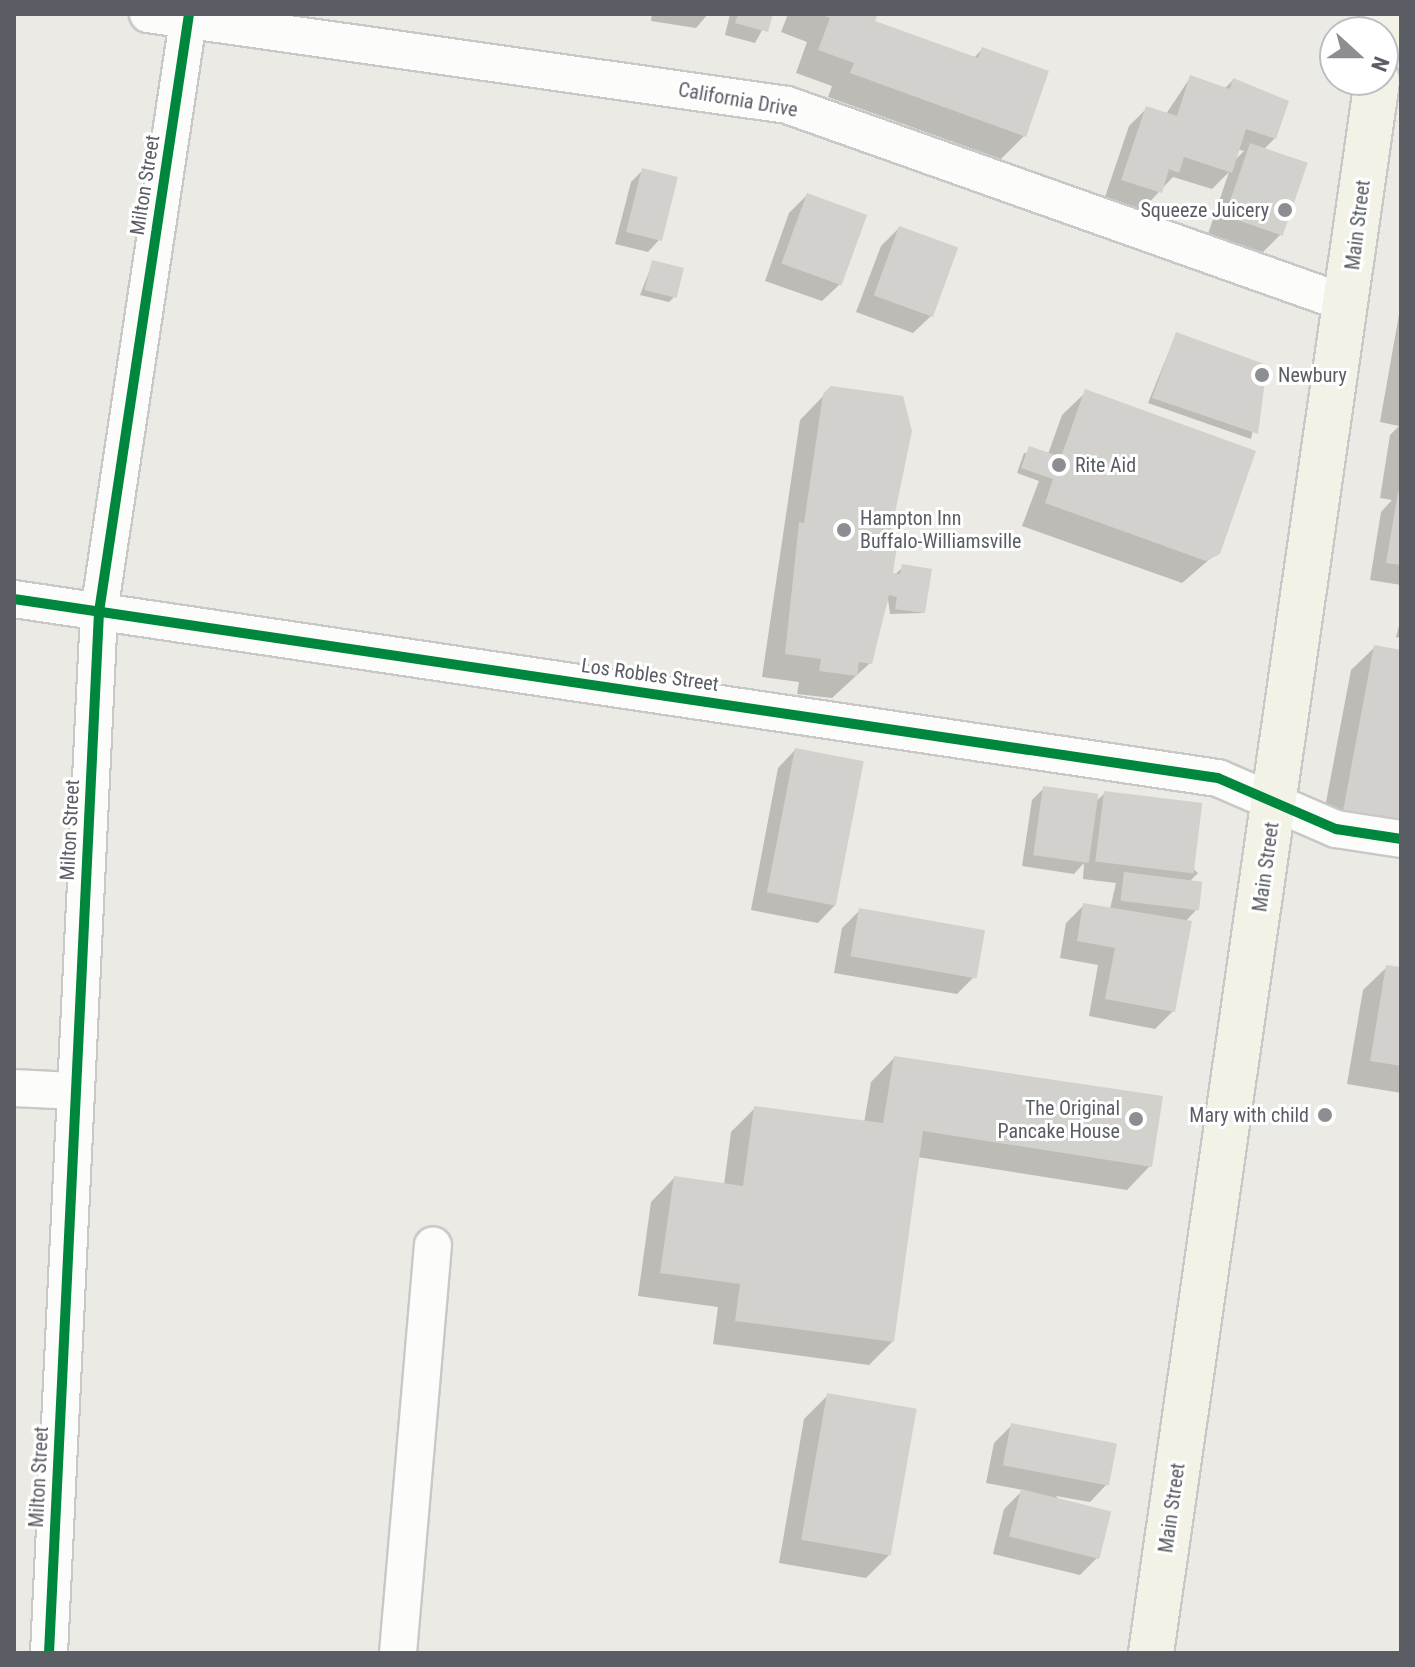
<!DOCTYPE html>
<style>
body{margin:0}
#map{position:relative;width:1415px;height:1667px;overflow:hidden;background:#ebeae4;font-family:"Roboto Condensed",sans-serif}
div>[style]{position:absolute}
.shadow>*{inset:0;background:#0003}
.building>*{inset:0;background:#d2d1cd;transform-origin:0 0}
.roads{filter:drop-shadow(2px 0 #c7c8c7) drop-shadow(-2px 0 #c7c8c7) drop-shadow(0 2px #c7c8c7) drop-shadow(0 -2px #c7c8c7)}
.minor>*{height:36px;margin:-18px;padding:0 18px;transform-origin:18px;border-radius:18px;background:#fcfcfb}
.major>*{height:44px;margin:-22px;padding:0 22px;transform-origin:22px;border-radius:22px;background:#f2f2e7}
.cycleway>*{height:10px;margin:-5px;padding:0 5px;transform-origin:5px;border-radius:5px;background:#00873e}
.dots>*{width:22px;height:22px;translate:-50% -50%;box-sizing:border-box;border:4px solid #fff;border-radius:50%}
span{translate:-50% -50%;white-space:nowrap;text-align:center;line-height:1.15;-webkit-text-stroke:6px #fff;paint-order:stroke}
.street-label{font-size:20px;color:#5a5d64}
.poi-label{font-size:20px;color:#5a5d64}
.right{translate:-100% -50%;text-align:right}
.left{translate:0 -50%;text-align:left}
.frame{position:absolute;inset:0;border:16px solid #5a5d64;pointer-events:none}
.north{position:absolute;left:1319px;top:16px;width:80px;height:80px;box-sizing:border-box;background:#fff;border:2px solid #bdbec1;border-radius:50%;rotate:111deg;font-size:22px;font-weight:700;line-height:32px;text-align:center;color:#5a5d64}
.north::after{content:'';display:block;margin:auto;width:28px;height:36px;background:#8d8e91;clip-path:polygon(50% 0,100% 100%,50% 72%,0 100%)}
</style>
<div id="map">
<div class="shadow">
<i style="clip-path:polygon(652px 14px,708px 14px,696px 28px,651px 21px)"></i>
<i style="clip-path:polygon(730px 14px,771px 14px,755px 43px,725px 35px)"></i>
<i style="clip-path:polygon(788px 14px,876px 14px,873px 22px,973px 59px,982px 49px,1024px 136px,1001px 159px,828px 97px,832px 86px,796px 73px,807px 42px,781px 32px)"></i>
<i style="clip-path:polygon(evenodd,1190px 78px,1224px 89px,1233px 80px,1275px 138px,1263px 150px,1281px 234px,1263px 252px,1208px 234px,1229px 172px,1212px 189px,1173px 177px,1142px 210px,1105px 197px,1129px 126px,1147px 108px,1166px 114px,1190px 78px,1237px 149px,1244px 151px,1233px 162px,1237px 149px)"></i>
<i style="clip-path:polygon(643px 170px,659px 240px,648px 252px,615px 244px,631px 182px)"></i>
<i style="clip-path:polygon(807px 195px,840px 284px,822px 301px,765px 281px,789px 213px)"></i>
<i style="clip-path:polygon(899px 228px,931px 316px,913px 333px,856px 312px,881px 246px)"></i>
<i style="clip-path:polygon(653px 262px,674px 297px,669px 302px,640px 295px)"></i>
<i style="clip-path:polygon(1401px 303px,1401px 585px,1370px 580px,1381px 512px,1392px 500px,1380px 498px,1390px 435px,1399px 426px,1380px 422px)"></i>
<i style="clip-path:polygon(1176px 334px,1265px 367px,1251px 439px,1148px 403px)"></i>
<i style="clip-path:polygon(831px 388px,888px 539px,890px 579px,903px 567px,923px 613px,890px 614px,888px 599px,870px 663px,832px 698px,797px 694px,799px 682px,762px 677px,800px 420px)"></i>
<i style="clip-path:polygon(1086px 392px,1218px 552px,1182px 583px,1022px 526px,1039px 481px,1017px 473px,1024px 453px,1048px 454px,1062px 415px)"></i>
<i style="clip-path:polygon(1401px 618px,1401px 638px,1396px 637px)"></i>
<i style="clip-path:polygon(1375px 647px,1401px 652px,1401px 849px,1320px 834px,1351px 670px)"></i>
<i style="clip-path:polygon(795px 750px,835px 905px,818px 923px,751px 910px,778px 768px)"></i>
<i style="clip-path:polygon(1044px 788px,1094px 803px,1105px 793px,1198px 873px,1189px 882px,1196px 910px,1185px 922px,1173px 1011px,1155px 1029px,1089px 1016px,1098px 965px,1060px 958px,1066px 923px,1084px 905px,1110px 909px,1116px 883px,1083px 879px,1084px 863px,1074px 874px,1022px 866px,1032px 800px)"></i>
<i style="clip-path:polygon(860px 910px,974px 977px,957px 994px,834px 973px,842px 928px)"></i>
<i style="clip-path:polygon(1387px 967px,1401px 969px,1401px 1093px,1347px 1084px,1363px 990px)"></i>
<i style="clip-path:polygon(894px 1058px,1150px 1166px,1127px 1190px,917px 1157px,892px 1342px,869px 1365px,713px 1344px,718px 1307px,638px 1296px,651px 1202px,674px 1178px,724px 1185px,731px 1132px,755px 1108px,864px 1123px,871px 1082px)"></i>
<i style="clip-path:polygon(827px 1396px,890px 1554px,866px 1578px,779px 1563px,804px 1419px)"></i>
<i style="clip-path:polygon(1012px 1425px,1107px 1484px,1090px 1502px,1056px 1496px,1098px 1557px,1080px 1575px,993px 1554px,1004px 1509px,1023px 1490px,986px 1483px,994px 1443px)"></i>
</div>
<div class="building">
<i style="clip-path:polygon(738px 14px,773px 14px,768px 32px,735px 23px)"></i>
<i style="clip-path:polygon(819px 14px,878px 14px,875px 21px,978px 58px,982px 47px,1049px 71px,1026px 137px,850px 73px,854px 63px,818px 50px,830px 18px)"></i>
<i style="clip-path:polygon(1190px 75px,1230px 89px,1233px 78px,1289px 101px,1276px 139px,1246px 129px,1232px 173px,1184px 157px,1179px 173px,1169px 169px,1162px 193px,1121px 180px,1146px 106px,1177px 116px)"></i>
<i style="left:1250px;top:143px;width:61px;height:77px;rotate:19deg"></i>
<i style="left:642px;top:168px;width:37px;height:66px;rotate:14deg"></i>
<i style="left:807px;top:193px;width:64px;height:75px;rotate:20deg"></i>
<i style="left:899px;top:226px;width:63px;height:74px;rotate:20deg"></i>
<i style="left:652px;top:260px;width:33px;height:31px;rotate:14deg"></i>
<i style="clip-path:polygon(1176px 332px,1267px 365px,1258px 434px,1152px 398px)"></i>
<i style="clip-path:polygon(831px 386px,903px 396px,912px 431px,890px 537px,898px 539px,893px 573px,900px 574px,902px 564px,932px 569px,925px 613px,895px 609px,897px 597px,889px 595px,872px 664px,859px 662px,857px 676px,819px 671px,821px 659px,785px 654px,799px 522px,804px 523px,823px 394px)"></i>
<i style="clip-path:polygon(1085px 389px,1256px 451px,1220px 554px,1206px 561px,1045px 503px,1053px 479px,1021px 468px,1029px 446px,1061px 457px)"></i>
<i style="clip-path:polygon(1398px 492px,1401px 492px,1401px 565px,1386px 563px)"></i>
<i style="clip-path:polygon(1374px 645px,1401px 650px,1401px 822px,1343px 811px)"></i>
<i style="left:795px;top:748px;width:70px;height:147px;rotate:11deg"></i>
<i style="left:1043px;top:786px;width:56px;height:70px;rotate:8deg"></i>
<i style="left:1104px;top:791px;width:99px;height:71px;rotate:7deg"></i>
<i style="left:1124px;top:872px;width:79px;height:29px;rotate:7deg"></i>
<i style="clip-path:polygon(1083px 903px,1192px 921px,1175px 1012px,1105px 999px,1115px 948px,1077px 941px)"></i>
<i style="left:859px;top:908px;width:128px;height:49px;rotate:10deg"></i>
<i style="clip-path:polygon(1386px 965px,1401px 967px,1401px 1066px,1370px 1061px)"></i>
<i style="clip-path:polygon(894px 1056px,1163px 1096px,1152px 1167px,923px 1131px,894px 1342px,735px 1321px,740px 1284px,660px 1273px,674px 1176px,743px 1186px,754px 1106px,883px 1123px)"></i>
<i style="left:827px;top:1393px;width:91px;height:149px;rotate:10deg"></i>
<i style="left:1011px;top:1423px;width:108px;height:43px;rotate:11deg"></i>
<i style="left:1021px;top:1489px;width:93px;height:49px;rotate:14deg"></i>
</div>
<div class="roads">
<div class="minor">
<i style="left:148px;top:14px;width:645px;rotate:8.1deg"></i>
<i style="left:787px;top:105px;width:595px;rotate:19.53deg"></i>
<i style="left:14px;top:599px;width:1217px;rotate:8.46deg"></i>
<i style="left:1218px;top:778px;width:129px;rotate:23.4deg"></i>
<i style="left:1336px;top:829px;width:66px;rotate:8.7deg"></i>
<i style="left:14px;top:1088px;width:61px;rotate:2.8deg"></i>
<i style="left:49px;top:1653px;width:1042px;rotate:-87.25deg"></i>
<i style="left:99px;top:612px;width:605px;rotate:-81.44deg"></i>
<i style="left:398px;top:1653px;width:409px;rotate:-85.1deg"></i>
</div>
<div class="major">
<i style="left:1383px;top:42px;width:28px;rotate:-82deg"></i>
<i style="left:1151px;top:1653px;width:1589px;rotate:-81.82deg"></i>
</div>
</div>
<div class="cycleway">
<i style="left:14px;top:599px;width:1217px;rotate:8.46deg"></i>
<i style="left:1218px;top:778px;width:129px;rotate:23.4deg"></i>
<i style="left:1336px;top:829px;width:66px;rotate:8.7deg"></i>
<i style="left:49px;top:1653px;width:1042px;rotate:-87.25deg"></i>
<i style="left:99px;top:612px;width:605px;rotate:-81.44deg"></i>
</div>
<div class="dots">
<i style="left:1285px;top:210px;background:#8d8e91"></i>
<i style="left:1262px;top:375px;background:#8d8e91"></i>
<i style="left:1059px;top:465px;background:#8d8e91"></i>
<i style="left:844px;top:530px;background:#8d8e91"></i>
<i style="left:1325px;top:1115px;background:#8d8e91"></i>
<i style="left:1136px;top:1119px;background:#8d8e91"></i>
</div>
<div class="street-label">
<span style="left:738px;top:100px;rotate:10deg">California Drive</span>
<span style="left:145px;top:185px;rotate:-81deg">Milton Street</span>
<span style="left:1358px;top:225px;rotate:-83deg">Main Street</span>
<span style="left:650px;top:675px;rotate:8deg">Los Robles Street</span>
<span style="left:70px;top:830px;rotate:-87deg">Milton Street</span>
<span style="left:1266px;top:867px;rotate:-82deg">Main Street</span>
<span style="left:39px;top:1477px;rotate:-87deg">Milton Street</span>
<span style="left:1172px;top:1508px;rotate:-82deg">Main Street</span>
</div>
<div class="poi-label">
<span class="right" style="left:1269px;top:210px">Squeeze Juicery</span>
<span class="left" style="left:1278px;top:375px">Newbury</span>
<span class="left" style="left:1075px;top:465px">Rite Aid</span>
<span class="left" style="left:860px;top:530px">Hampton Inn<br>Buffalo-Williamsville</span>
<span class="right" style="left:1120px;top:1120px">The Original<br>Pancake House</span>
<span class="right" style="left:1309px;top:1115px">Mary with child</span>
</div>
<div class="frame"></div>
<div class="north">N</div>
</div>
